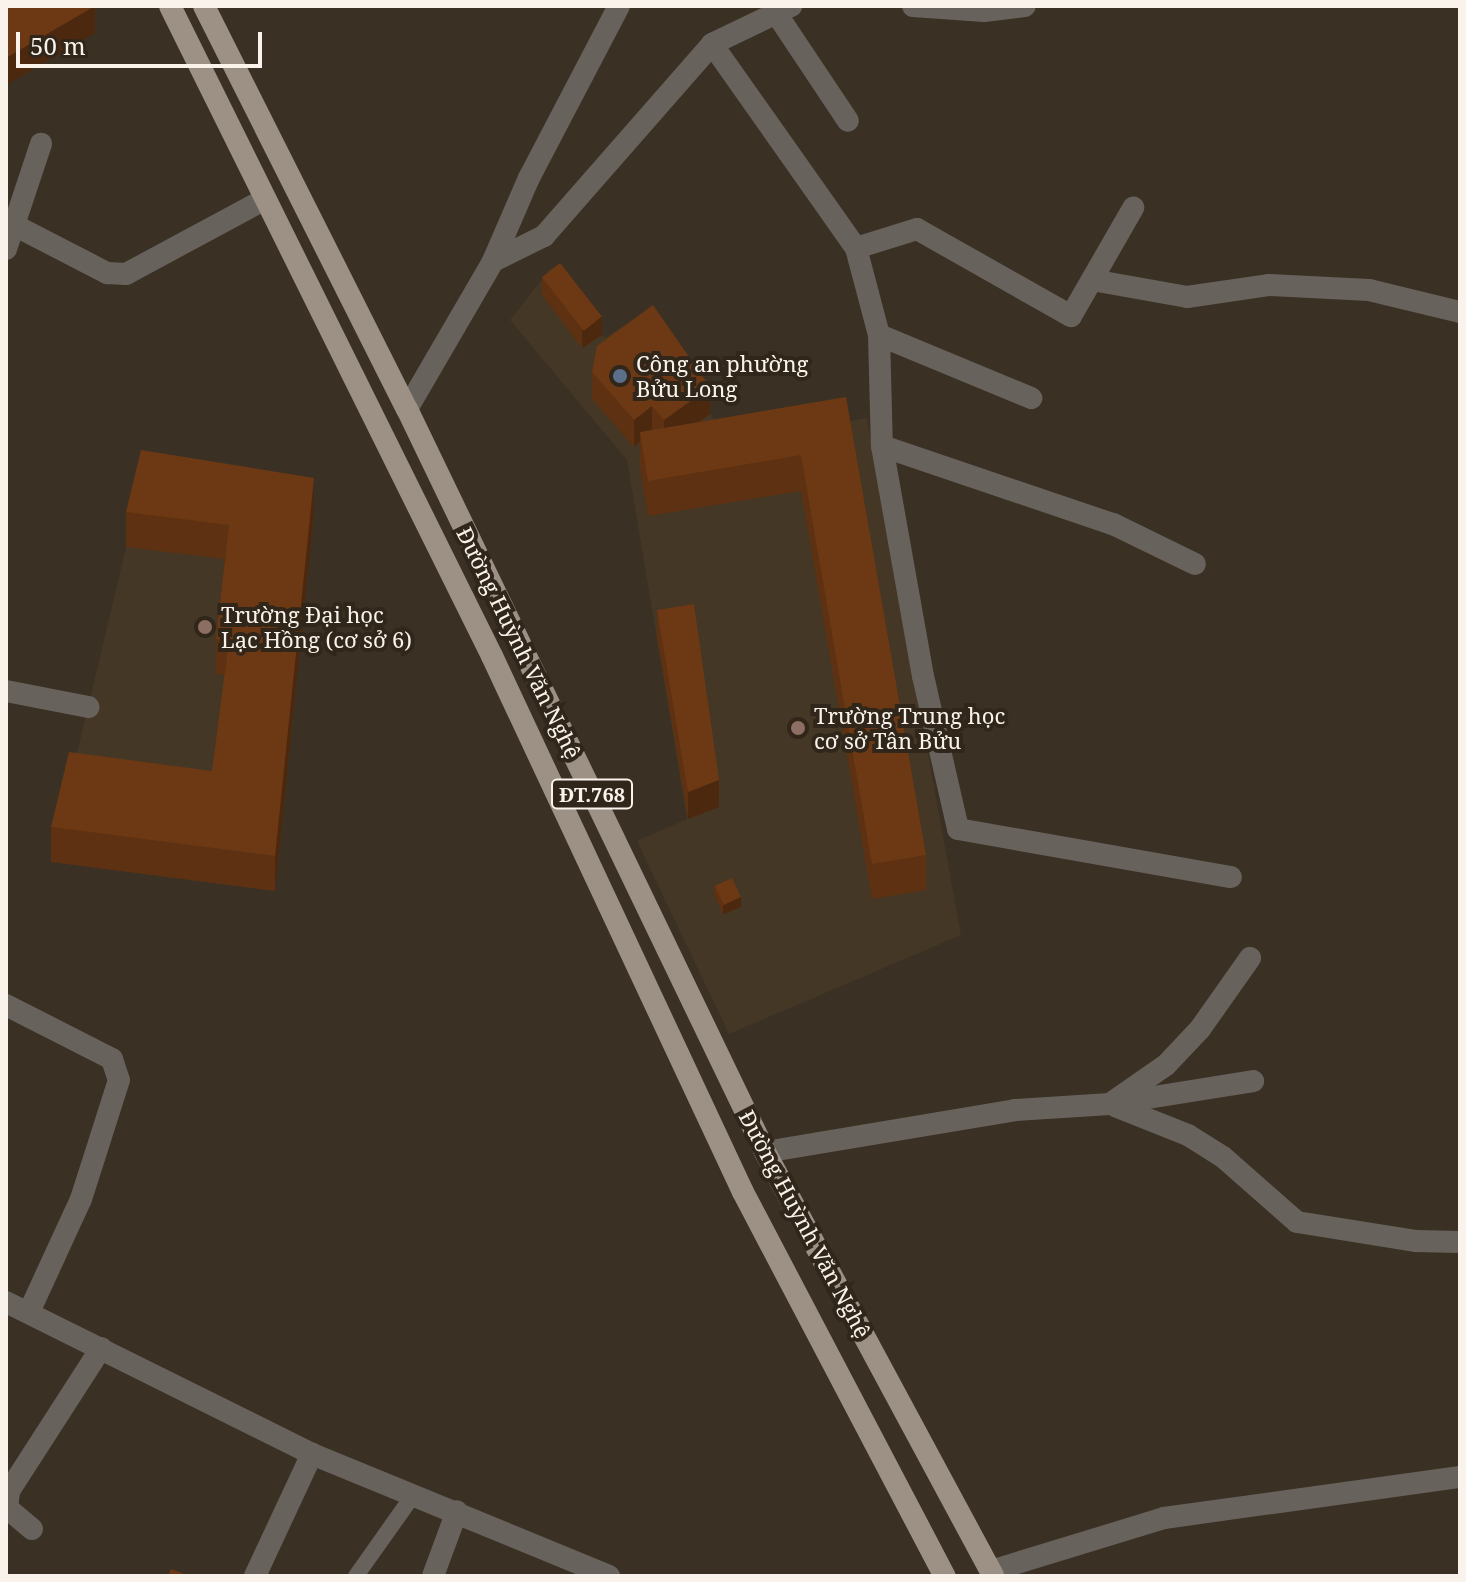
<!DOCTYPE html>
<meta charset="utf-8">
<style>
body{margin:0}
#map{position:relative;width:1466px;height:1582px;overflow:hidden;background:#3a3024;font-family:"Noto Serif",serif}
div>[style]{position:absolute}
.built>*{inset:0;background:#453725}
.service>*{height:16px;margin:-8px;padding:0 8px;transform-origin:8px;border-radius:8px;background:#68625d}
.minor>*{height:22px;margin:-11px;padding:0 11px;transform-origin:11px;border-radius:11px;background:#68625d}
.primary>*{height:22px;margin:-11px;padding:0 11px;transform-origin:11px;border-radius:11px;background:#9d9186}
.wall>*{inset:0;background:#5d3111}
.shaded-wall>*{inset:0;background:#4c280e}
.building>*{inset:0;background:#6c3914;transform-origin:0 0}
.dots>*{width:22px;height:22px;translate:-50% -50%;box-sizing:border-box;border:4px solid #30261a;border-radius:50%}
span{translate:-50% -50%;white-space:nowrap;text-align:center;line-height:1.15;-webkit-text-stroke:8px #30261a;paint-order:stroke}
.shield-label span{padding:2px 6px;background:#30261a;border:2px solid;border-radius:6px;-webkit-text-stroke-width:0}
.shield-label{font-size:20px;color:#faf3eb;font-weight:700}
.poi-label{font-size:22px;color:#faf3eb}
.left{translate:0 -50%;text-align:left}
.street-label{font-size:22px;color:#faf3eb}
.frame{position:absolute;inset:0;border:8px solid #faf3eb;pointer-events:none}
.scale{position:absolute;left:16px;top:32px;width:246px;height:36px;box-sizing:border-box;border:4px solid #faf3eb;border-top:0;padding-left:10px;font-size:24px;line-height:28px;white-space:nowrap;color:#faf3eb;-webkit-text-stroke:6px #30261a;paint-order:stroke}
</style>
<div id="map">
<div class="built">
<i style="clip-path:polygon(551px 268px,605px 338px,640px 315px,730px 442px,867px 418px,961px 935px,729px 1034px,637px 841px,687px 819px,627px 460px,510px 320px)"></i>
<i style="clip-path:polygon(141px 485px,314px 513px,275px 891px,51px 862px)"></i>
</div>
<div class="service">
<i style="left:356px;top:1576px;width:100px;rotate:-54.7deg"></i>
</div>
<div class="minor">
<i style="left:913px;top:6px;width:71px;rotate:4deg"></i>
<i style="left:984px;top:11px;width:41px;rotate:-7deg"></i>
<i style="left:774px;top:10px;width:133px;rotate:56.3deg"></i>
<i style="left:712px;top:44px;width:250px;rotate:54.8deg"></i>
<i style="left:856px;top:248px;width:90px;rotate:75.2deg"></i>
<i style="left:879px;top:335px;width:111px;rotate:88.5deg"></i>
<i style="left:882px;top:446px;width:234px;rotate:79.9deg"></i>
<i style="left:923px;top:676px;width:157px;rotate:77.1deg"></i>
<i style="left:958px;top:829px;width:277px;rotate:10deg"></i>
<i style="left:14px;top:225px;width:105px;rotate:27.3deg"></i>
<i style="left:107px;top:273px;width:19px;rotate:3deg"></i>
<i style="left:126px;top:274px;width:158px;rotate:-28.3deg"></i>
<i style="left:856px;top:248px;width:64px;rotate:-17.3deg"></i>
<i style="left:917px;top:229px;width:177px;rotate:29.5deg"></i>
<i style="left:1071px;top:316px;width:125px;rotate:-60.1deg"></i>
<i style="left:6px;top:249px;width:111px;rotate:-71.6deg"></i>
<i style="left:493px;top:261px;width:57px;rotate:-26.1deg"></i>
<i style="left:544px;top:236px;width:255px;rotate:-48.8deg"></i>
<i style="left:712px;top:44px;width:88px;rotate:-25.7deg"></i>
<i style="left:1092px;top:280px;width:97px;rotate:10.1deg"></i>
<i style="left:1187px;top:297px;width:82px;rotate:-8.4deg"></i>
<i style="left:1268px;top:285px;width:101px;rotate:2.8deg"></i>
<i style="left:1369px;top:290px;width:94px;rotate:13.6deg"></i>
<i style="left:879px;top:335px;width:165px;rotate:22.5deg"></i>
<i style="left:407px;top:409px;width:171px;rotate:-59.8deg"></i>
<i style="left:493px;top:261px;width:90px;rotate:-66.6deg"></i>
<i style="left:529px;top:178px;width:194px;rotate:-62.4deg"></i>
<i style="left:882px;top:446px;width:244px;rotate:18.7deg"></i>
<i style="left:1113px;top:524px;width:91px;rotate:26deg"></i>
<i style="left:6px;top:691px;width:84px;rotate:11deg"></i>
<i style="left:6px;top:1005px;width:119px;rotate:27deg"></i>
<i style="left:112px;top:1059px;width:22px;rotate:72deg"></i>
<i style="left:119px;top:1080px;width:125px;rotate:107.7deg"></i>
<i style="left:81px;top:1199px;width:124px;rotate:114.7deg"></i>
<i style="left:1114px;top:1101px;width:63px;rotate:-34.7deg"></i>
<i style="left:1166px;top:1065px;width:50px;rotate:-46.6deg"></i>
<i style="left:1200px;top:1029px;width:87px;rotate:-54.8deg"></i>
<i style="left:1115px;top:1106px;width:79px;rotate:21.7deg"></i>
<i style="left:1188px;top:1135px;width:41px;rotate:32.2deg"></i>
<i style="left:1223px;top:1157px;width:98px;rotate:41.3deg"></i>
<i style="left:1297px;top:1222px;width:121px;rotate:9.1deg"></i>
<i style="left:1416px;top:1241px;width:44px;rotate:1.3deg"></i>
<i style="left:765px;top:1152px;width:254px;rotate:-9.5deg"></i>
<i style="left:1015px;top:1110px;width:95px;rotate:-3.6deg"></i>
<i style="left:1110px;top:1104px;width:145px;rotate:-9.1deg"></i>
<i style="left:6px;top:1302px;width:342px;rotate:26.4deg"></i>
<i style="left:312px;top:1454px;width:321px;rotate:22.3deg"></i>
<i style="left:32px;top:1529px;width:33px;rotate:-140deg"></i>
<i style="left:7px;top:1508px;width:17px;rotate:-83deg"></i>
<i style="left:9px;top:1491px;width:170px;rotate:-57.2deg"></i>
<i style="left:991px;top:1571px;width:181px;rotate:-17deg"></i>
<i style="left:1164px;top:1518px;width:299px;rotate:-7.9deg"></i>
<i style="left:255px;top:1576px;width:135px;rotate:-65deg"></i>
<i style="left:433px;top:1576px;width:69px;rotate:-69.7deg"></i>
</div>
<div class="primary">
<i style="left:170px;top:6px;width:725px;rotate:63.65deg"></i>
<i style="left:492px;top:656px;width:592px;rotate:64.91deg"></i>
<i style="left:743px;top:1192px;width:434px;rotate:62.3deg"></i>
<i style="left:204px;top:6px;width:451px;rotate:63.3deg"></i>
<i style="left:407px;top:409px;width:825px;rotate:64.27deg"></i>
<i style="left:765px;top:1152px;width:481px;rotate:61.7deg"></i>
</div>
<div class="wall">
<i style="clip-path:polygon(542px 277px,602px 335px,582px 348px,542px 295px)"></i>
<i style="clip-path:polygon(592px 372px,710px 414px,700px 422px,846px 397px,926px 855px,926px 890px,872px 899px,801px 491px,648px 516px,640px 467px,640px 442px,634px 447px,592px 399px)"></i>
<i style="clip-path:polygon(126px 512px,314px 513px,275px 891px,51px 862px,51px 827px,212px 771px,225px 675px,216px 674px,216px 639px,225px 559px,126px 547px)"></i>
<i style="clip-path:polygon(657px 610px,719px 807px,688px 819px,657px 637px)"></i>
<i style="clip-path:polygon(714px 885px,741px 907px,723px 914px,714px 894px)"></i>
</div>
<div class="shaded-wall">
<i style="clip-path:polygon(95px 6px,95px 33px,6px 85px,6px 58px)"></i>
<i style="clip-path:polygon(602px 316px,602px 335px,582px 348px,582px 330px)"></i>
<i style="clip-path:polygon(710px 387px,710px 414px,664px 447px,664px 420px)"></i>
<i style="clip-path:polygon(652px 406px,652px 433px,640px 432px,640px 442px,634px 447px,634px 420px)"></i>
<i style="clip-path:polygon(314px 478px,314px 513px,275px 891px,275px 856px)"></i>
<i style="clip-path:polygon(719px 780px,719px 807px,688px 819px,688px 792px)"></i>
<i style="clip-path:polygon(741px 897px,741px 907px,723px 914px,723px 905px)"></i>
</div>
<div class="building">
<i style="clip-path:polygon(6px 6px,95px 6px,6px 58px)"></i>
<i style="left:560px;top:263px;width:68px;height:23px;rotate:52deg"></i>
<i style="clip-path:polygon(653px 305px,710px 387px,664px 420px,652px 406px,634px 420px,592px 372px,597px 346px)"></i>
<i style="clip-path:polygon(846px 397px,926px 855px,872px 864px,801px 455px,648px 481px,640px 432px)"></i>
<i style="clip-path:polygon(141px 450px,314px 478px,275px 856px,51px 827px,69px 752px,212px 771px,229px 641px,216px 639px,229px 525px,126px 512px)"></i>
<i style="clip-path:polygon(694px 604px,719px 780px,688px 792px,657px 610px)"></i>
<i style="left:732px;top:878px;width:21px;height:19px;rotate:65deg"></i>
<i style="clip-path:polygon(171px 1569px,189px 1576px,168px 1576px)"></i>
</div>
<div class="dots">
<i style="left:620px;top:376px;background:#5c6f8a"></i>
<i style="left:205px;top:627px;background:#8d6e63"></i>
<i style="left:798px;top:728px;background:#8d6e63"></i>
</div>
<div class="shield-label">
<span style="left:592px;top:794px">ĐT.768</span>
</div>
<div class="poi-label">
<span class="left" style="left:636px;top:376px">Công an phường<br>Bửu Long</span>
<span class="left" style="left:221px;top:627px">Trường Đại học<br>Lạc Hồng (cơ sở 6)</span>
<span class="left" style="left:814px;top:728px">Trường Trung học<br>cơ sở Tân Bửu</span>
</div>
<div class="street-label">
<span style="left:519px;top:643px;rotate:64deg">Đường Huỳnh Văn Nghệ</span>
<span style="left:805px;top:1224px;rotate:62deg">Đường Huỳnh Văn Nghệ</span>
</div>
<div class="frame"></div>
<div class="scale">50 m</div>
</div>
